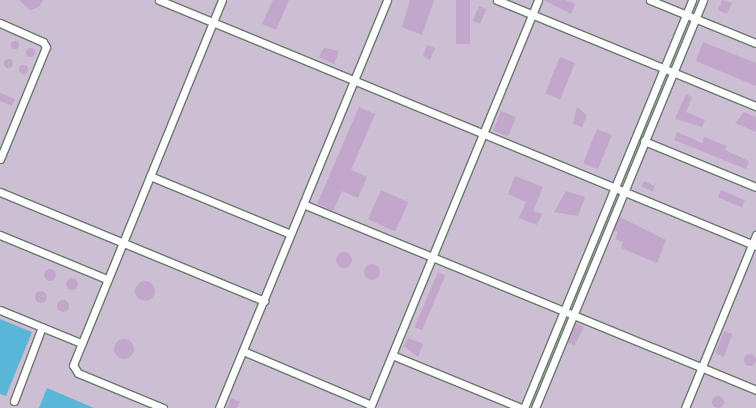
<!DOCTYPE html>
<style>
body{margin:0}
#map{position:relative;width:756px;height:408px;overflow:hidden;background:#f1e8d0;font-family:Dekko,sans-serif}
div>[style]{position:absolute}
.industrial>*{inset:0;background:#ccbed3;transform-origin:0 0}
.water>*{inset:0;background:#59b6d8}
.building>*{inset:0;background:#c2a6cb;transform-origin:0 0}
.round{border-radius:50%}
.roads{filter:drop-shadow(1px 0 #68796b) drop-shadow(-1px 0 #68796b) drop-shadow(0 1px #68796b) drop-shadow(0 -1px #68796b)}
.minor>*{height:7px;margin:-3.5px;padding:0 3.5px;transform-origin:3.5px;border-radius:3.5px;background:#fff}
span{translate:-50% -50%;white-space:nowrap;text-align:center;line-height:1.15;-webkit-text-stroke:3px #f7f3e8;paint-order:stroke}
</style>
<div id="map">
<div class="industrial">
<i style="left:0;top:0;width:756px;height:408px"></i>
</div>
<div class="water">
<i style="clip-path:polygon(0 319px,32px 332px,6px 396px,0 394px)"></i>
<i style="clip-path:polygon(47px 388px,94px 408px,39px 408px)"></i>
</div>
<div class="building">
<i style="clip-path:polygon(19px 0,43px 0,39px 7px,30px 10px)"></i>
<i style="clip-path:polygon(273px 0,289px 0,276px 30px,262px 24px)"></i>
<i style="clip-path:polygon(410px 0,434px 0,422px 35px,402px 27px)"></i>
<i style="left:456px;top:0;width:14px;height:44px"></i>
<i style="clip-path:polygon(543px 0,565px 0,575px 4px,571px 14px)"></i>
<i style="clip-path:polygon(722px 0,732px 3px,727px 14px,718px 10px)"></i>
<i style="left:479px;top:6px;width:8px;height:16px;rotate:23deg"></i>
<i class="round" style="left:11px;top:41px;width:8px;height:8px"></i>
<i style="clip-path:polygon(703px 42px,756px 63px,756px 86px,696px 61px)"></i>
<i style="clip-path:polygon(427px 45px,435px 48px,430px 60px,423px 56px)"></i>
<i class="round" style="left:25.5px;top:47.5px;width:9px;height:9px"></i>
<i style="clip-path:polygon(324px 48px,339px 51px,334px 64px,319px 57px)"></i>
<i style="left:560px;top:57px;width:16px;height:39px;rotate:22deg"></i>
<i class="round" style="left:3.5px;top:58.5px;width:9px;height:9px"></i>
<i class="round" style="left:18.5px;top:64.5px;width:9px;height:9px"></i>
<i style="clip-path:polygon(0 93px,15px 99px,12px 106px,0 101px)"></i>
<i style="clip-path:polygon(686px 94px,692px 97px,686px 112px,705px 120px,702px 127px,675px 119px)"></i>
<i style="clip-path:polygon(359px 107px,375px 114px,351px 170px,367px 177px,358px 198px,342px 191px,333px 211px,317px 204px)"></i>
<i style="clip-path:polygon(577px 107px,587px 115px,582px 127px,573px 124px)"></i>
<i style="left:501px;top:111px;width:16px;height:21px;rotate:22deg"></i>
<i style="clip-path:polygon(744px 112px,756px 117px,756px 132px,735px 123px)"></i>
<i style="left:597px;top:129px;width:16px;height:37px;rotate:22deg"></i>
<i style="clip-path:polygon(677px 132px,702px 143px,704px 137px,727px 146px,725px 150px,749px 161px,746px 169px,674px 140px)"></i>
<i style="clip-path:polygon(515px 176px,543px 187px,533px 211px,542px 214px,537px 225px,519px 218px,526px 202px,508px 194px)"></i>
<i style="left:644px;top:181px;width:12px;height:6px;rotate:24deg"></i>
<i style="left:381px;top:190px;width:30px;height:32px;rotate:24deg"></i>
<i style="left:721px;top:190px;width:26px;height:8px;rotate:23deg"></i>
<i style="clip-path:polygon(566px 191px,585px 197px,578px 216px,554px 212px)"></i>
<i style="clip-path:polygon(620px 217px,666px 240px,657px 263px,621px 248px,623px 242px,615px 239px,618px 232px,614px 230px)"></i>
<i class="round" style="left:336px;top:252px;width:16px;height:16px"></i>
<i class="round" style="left:364px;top:264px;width:16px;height:16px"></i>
<i class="round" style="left:44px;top:269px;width:12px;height:12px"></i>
<i style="left:438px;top:272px;width:8px;height:60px;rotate:23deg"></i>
<i class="round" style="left:66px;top:278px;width:12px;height:12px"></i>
<i class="round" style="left:135px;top:281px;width:20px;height:20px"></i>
<i class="round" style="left:35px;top:291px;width:12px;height:12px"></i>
<i class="round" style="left:57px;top:300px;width:12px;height:12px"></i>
<i style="left:576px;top:323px;width:9px;height:21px;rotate:27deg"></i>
<i style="left:724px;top:331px;width:9px;height:24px;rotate:21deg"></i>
<i style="clip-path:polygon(408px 338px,423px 344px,418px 357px,404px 346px)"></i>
<i class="round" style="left:114px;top:339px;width:20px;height:20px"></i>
<i class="round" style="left:744px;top:354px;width:12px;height:12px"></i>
<i class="round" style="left:712px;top:396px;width:12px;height:12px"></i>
<i style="clip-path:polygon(231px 398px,240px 402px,237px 408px,227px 408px)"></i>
</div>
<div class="roads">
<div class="minor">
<i style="left:159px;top:0;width:646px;rotate:22.39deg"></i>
<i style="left:497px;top:0;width:280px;rotate:22.3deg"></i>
<i style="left:650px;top:0;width:114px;rotate:22.1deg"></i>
<i style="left:0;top:23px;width:47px;rotate:23.8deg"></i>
<i style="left:43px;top:42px;width:6px;rotate:59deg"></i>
<i style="left:46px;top:47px;width:121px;rotate:112.3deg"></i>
<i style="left:644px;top:141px;width:121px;rotate:22.3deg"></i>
<i style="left:150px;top:176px;width:152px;rotate:22.4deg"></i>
<i style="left:0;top:192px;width:286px;rotate:22.4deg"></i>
<i style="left:303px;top:204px;width:490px;rotate:22.3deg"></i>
<i style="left:0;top:235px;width:116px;rotate:22.4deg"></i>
<i style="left:0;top:310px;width:87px;rotate:22.2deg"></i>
<i style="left:243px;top:351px;width:139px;rotate:22.9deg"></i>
<i style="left:392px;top:355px;width:139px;rotate:22.3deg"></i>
<i style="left:14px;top:401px;width:79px;rotate:-69.3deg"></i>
<i style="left:163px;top:408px;width:92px;rotate:-157.6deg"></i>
<i style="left:78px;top:373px;width:9px;rotate:-122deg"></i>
<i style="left:73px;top:365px;width:394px;rotate:-67.8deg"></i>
<i style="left:219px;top:408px;width:441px;rotate:-67.6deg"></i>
<i style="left:370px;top:408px;width:441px;rotate:-67.6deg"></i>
<i style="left:524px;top:408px;width:441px;rotate:-67.6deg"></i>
<i style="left:535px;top:408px;width:441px;rotate:-67.6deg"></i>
<i style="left:685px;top:408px;width:187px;rotate:-67.7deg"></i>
</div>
</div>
</div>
